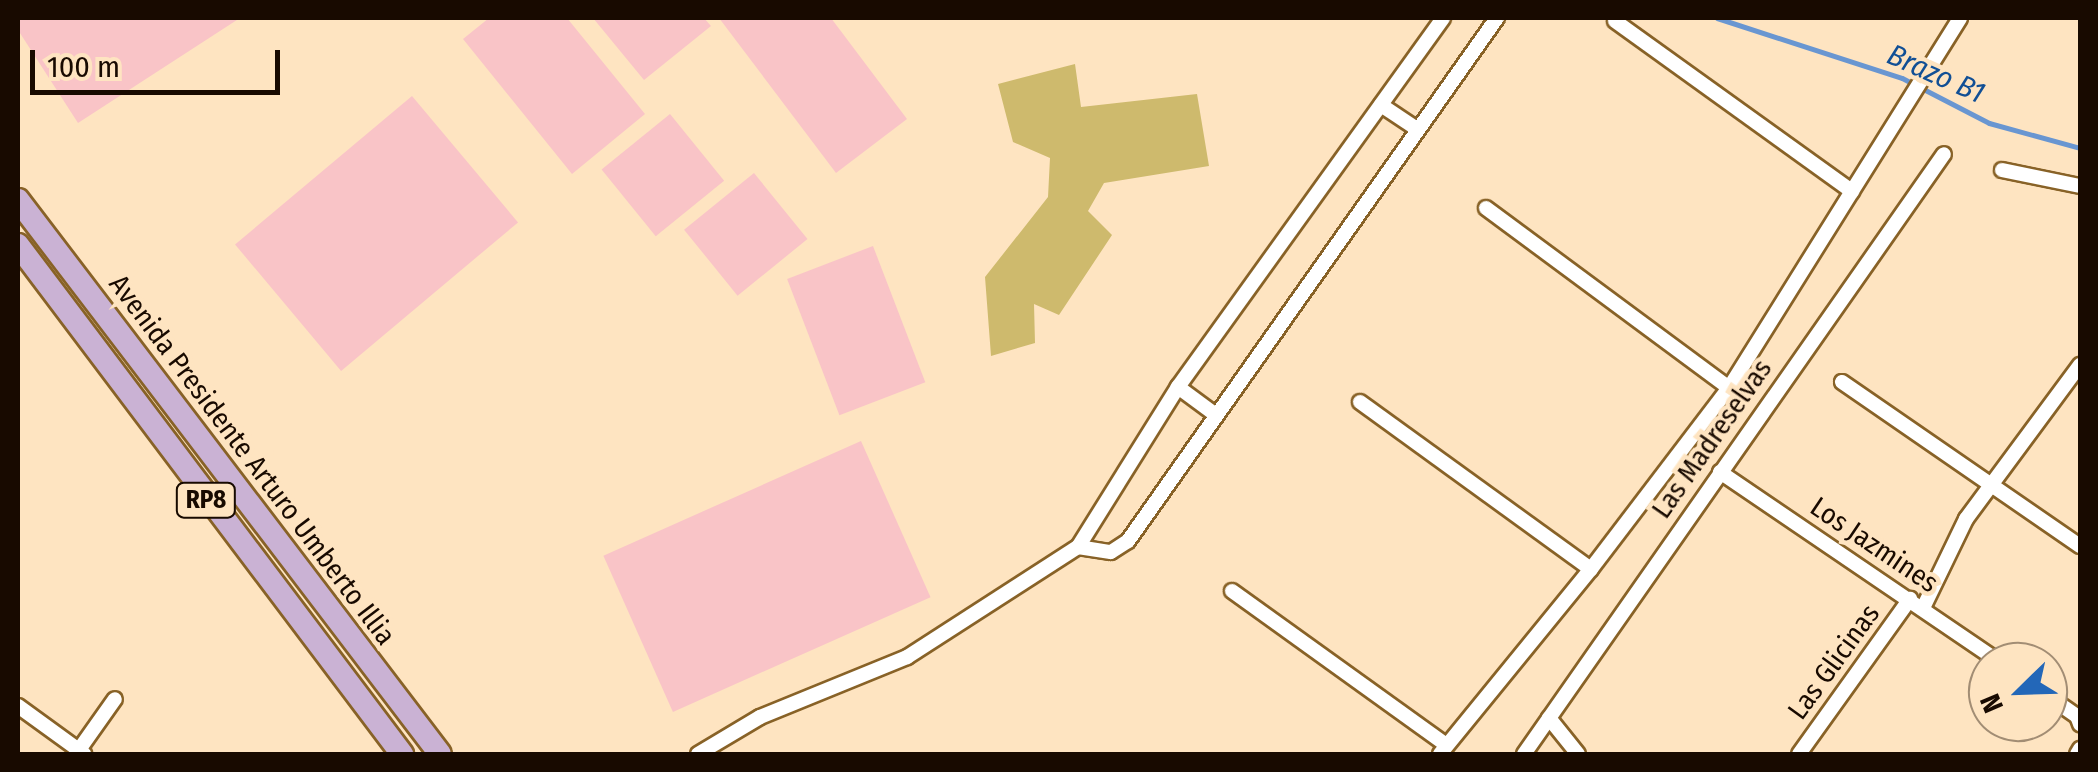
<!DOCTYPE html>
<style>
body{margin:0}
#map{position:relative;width:2098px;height:772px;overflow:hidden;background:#fee4c1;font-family:"Fira Sans Condensed",sans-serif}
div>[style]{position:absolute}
.green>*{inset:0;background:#f9c4c7;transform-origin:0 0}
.stream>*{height:5px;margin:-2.5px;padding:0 2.5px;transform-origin:2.5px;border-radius:2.5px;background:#6996d1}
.building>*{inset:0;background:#ceba6d}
.roads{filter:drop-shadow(2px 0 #886227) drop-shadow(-2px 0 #886227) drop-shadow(0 2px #886227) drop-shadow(0 -2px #886227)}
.minor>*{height:14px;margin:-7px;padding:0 7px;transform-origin:7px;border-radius:7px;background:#fff}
.primary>*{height:22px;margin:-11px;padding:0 11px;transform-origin:11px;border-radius:11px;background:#cab2d4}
span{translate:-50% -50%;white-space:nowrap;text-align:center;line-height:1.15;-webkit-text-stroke:9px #fee4c1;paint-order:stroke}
.shield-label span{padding:2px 8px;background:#fee4c1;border:2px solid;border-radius:8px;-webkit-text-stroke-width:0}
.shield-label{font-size:25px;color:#180a00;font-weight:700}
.street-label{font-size:28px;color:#180a00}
.water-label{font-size:30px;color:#114f95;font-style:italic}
.frame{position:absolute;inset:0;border:20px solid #180a00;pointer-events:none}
.north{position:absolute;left:1968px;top:642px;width:100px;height:100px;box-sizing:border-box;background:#fee4c1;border:2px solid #a28d74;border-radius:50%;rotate:247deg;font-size:28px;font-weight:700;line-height:40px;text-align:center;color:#180a00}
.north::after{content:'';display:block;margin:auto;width:35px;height:45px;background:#2367b8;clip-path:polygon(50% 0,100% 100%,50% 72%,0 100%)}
.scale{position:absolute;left:30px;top:50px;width:250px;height:45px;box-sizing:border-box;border:5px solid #180a00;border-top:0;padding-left:12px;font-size:30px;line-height:35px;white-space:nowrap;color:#180a00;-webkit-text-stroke:8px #fee4c1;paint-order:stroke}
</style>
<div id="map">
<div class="green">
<i style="clip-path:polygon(18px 18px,240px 18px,78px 123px,18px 30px)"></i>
<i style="clip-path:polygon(489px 18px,567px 18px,645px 114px,572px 174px,463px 39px)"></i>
<i style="clip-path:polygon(593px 18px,704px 18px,711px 26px,644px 80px)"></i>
<i style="clip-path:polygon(719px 18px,831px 18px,907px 119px,836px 173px)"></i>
<i style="left:412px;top:96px;width:165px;height:231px;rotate:50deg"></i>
<i style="left:670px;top:114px;width:86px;height:88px;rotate:51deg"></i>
<i style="left:754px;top:173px;width:85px;height:90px;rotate:51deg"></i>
<i style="left:873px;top:246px;width:146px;height:92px;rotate:69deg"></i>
<i style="left:861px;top:441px;width:171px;height:282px;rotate:66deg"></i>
</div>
<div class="stream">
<i style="left:1717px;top:18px;width:194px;rotate:18deg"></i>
<i style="left:1902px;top:78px;width:98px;rotate:27.3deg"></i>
<i style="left:1989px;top:123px;width:94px;rotate:15.4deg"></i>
</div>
<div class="building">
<i style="clip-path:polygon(1075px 64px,1081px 107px,1197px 94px,1209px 166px,1104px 183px,1088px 211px,1112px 235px,1059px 315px,1034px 304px,1035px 343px,991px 356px,985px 277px,1048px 197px,1050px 158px,1013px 142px,998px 84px)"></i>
</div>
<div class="roads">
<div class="minor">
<i style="left:1615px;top:21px;width:292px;rotate:35.7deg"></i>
<i style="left:1381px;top:105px;width:43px;rotate:33.7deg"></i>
<i style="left:2002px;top:170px;width:80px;rotate:11.6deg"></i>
<i style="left:1486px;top:208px;width:302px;rotate:36.5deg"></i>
<i style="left:1842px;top:382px;width:289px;rotate:34.6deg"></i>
<i style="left:1178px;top:387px;width:47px;rotate:36.4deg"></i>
<i style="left:1360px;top:402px;width:285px;rotate:35.9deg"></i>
<i style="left:1720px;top:472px;width:338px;rotate:34.2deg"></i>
<i style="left:1078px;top:547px;width:33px;rotate:9deg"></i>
<i style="left:1111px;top:552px;width:20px;rotate:-33deg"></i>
<i style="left:1128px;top:541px;width:640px;rotate:-54.8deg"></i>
<i style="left:1232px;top:591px;width:264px;rotate:35.7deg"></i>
<i style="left:1923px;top:608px;width:99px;rotate:-64.2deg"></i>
<i style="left:1966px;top:519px;width:192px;rotate:-53.5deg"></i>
<i style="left:2048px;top:696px;width:35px;rotate:35deg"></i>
<i style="left:2077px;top:716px;width:9px;rotate:69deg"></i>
<i style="left:18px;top:706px;width:82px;rotate:36deg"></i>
<i style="left:1549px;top:718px;width:46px;rotate:51.1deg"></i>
<i style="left:76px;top:754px;width:67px;rotate:-54.7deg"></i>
<i style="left:698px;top:754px;width:72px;rotate:-30.8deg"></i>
<i style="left:760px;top:717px;width:159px;rotate:-22.2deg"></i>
<i style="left:907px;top:657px;width:203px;rotate:-32.8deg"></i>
<i style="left:1078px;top:547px;width:189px;rotate:-58deg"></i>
<i style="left:1178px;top:387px;width:454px;rotate:-54.3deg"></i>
<i style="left:1440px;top:754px;width:239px;rotate:-50.8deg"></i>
<i style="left:1591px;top:569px;width:228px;rotate:-52.7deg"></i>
<i style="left:1729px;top:388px;width:436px;rotate:-58deg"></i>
<i style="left:1524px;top:754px;width:732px;rotate:-55.01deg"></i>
<i style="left:1799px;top:754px;width:191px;rotate:-54.4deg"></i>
<i style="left:2077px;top:754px;width:6px;rotate:-59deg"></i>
</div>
<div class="primary">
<i style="left:18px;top:200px;width:696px;rotate:52.7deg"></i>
<i style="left:18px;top:245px;width:638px;rotate:52.97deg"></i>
</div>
</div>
<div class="shield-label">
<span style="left:206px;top:500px">RP8</span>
</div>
<div class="street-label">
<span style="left:1712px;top:439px;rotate:-55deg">Las Madreselvas</span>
<span style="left:252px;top:460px;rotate:53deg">Avenida Presidente Arturo Umberto Illia</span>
<span style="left:1874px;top:545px;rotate:34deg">Los Jazmines</span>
<span style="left:1834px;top:662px;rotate:-54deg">Las Glicinas</span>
</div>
<div class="water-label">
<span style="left:1936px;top:74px;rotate:24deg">Brazo B1</span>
</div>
<div class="frame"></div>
<div class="north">N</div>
<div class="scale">100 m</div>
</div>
